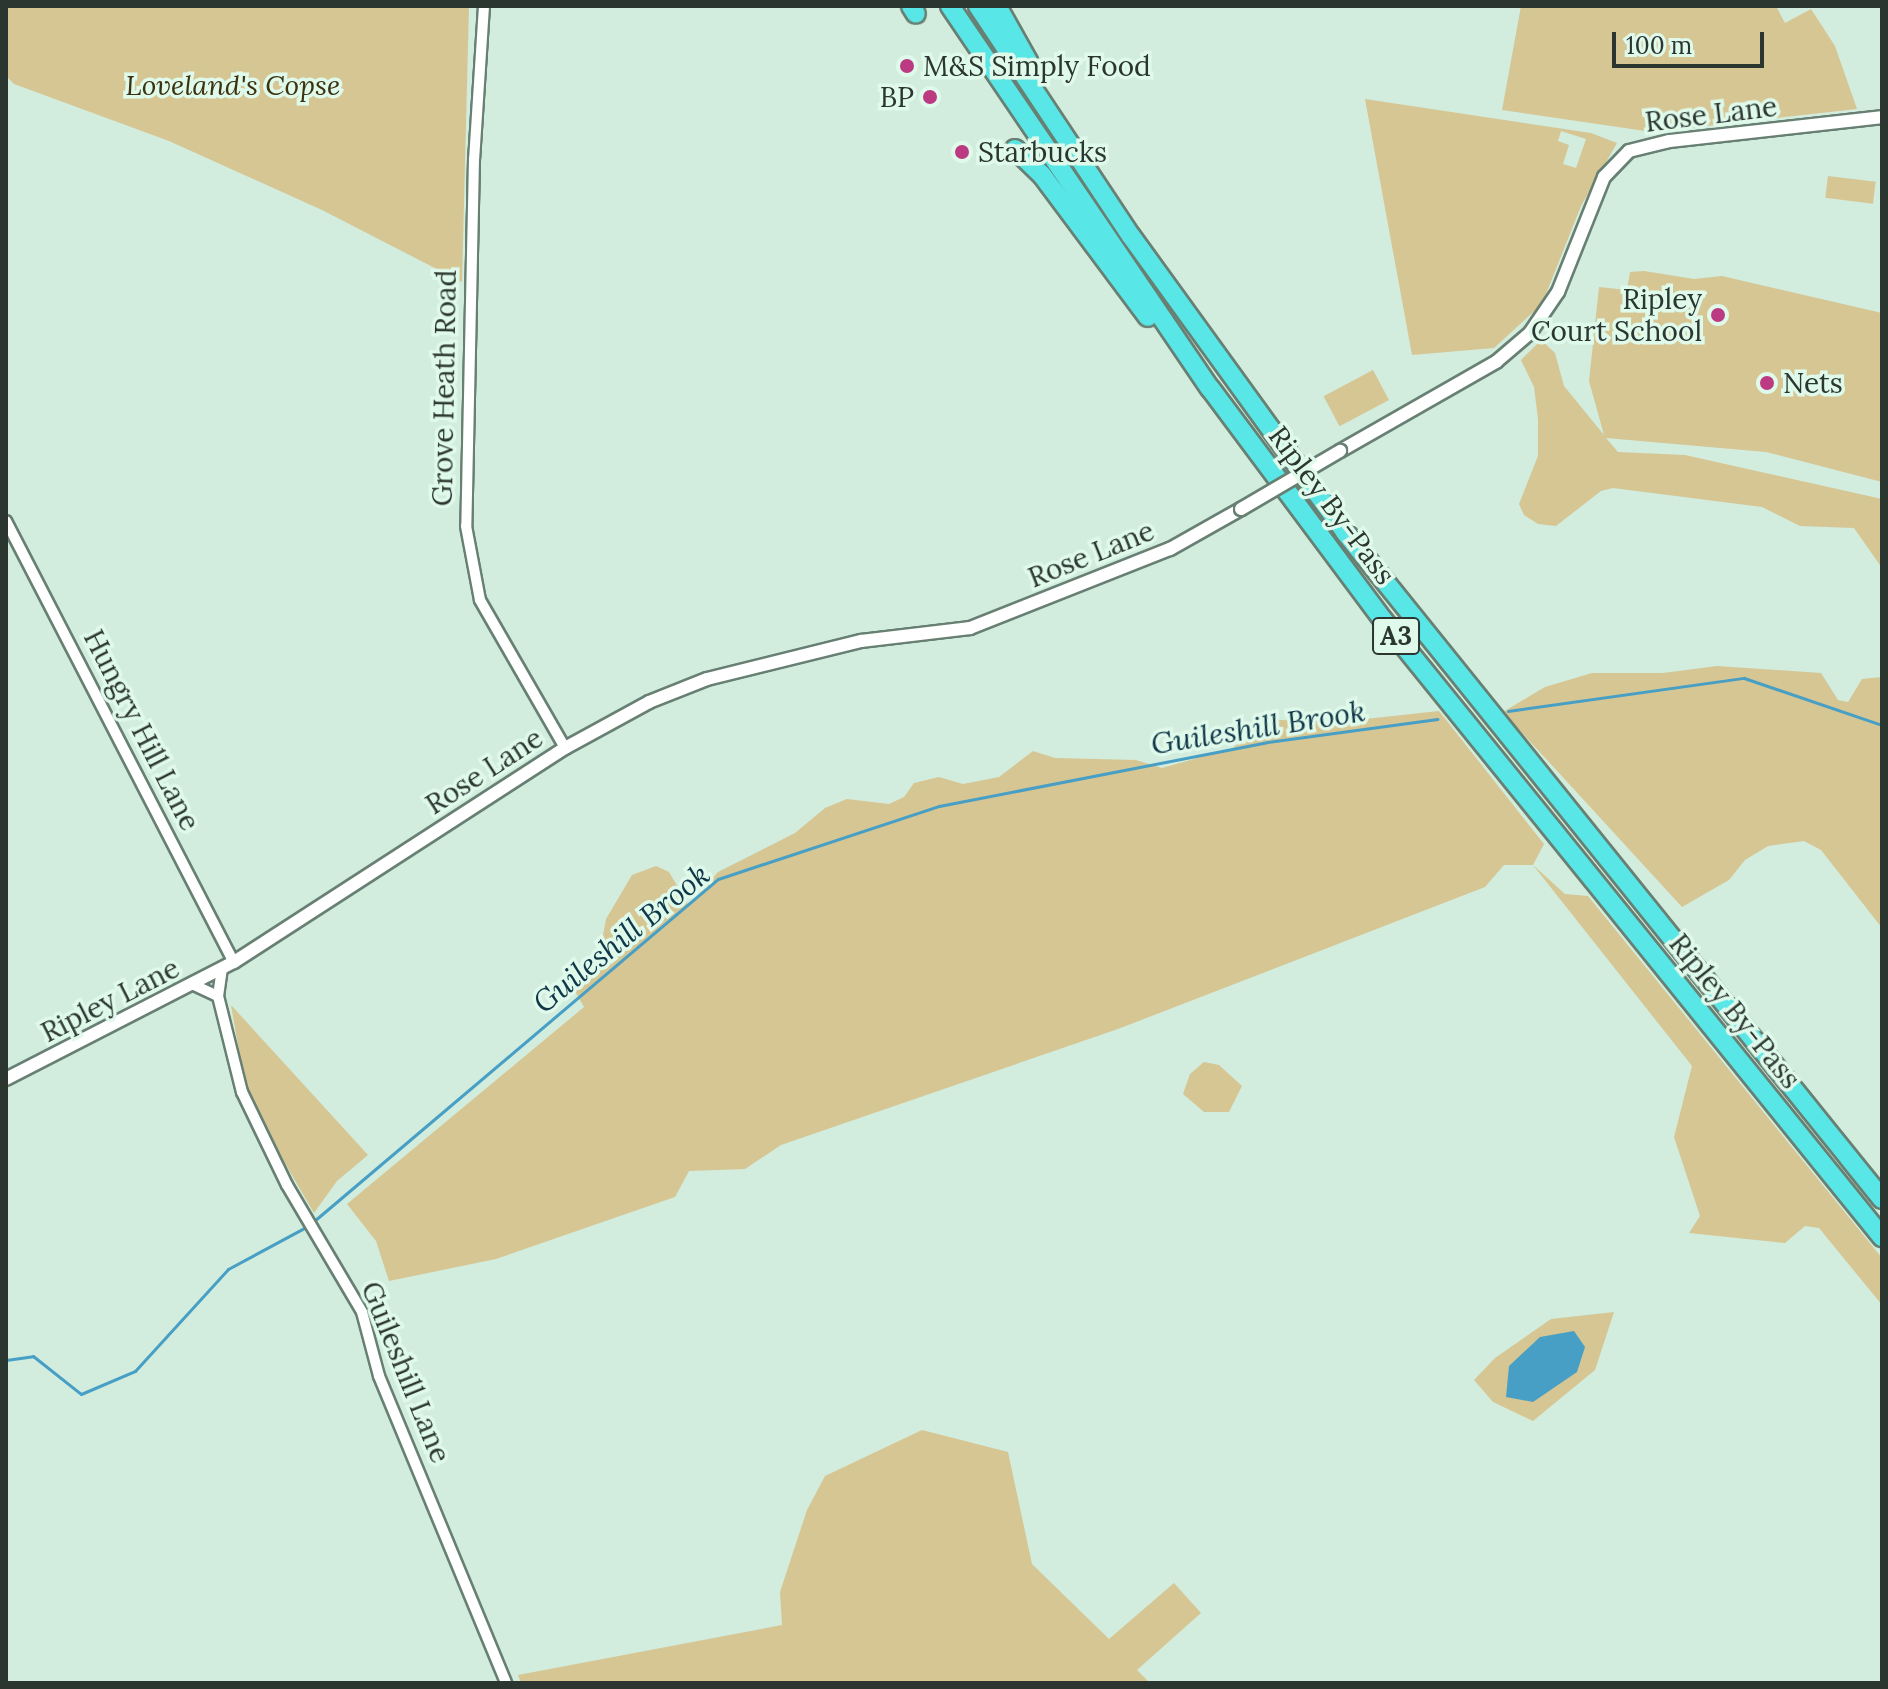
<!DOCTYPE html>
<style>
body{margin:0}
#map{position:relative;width:1888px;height:1689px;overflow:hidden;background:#d2ecde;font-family:Lora,serif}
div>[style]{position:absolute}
.green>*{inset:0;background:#d6c693;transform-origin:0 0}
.water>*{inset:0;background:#479fc5}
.stream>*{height:3px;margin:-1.5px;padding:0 1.5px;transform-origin:1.5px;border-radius:1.5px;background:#479fc5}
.roads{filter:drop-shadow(2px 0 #688073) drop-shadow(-2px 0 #688073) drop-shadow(0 2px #688073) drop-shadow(0 -2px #688073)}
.minor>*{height:10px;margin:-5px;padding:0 5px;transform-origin:5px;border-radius:5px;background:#fff}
.tertiary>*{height:12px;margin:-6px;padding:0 6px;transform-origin:6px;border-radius:6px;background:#fff}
.trunk>*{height:18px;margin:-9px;padding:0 9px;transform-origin:9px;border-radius:9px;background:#58e6e7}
.bridges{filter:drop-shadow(2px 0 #688073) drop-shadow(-2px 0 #688073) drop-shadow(0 2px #688073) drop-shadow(0 -2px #688073)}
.tertiary-bridge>*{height:12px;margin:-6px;padding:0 6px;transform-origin:6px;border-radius:6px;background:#fff}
.dots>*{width:22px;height:22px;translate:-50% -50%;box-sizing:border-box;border:4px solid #dff9eb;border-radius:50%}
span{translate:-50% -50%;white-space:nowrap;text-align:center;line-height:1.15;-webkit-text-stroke:7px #dff9eb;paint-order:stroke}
.shield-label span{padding:2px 6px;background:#dff9eb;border:2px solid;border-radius:6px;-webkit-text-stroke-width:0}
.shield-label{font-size:26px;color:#2b3630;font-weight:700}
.poi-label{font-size:28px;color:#2b3630}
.left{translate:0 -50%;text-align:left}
.right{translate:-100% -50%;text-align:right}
.park-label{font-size:28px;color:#3c320f;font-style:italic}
.street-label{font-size:28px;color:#2b3630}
.water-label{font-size:30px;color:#103748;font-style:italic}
.frame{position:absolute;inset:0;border:8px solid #2b3630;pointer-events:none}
.scale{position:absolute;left:1612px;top:32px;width:152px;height:36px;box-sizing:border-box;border:4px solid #2b3630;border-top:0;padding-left:10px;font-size:24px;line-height:28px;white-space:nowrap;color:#2b3630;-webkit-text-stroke:6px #dff9eb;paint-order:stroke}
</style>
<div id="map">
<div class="green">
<i style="clip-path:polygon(6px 6px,469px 6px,462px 282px,322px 210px,169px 141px,14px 84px,6px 76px)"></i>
<i style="clip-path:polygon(1521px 6px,1776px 6px,1785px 23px,1811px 9px,1835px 46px,1857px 109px,1652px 132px,1502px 110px)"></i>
<i style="clip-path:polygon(evenodd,1365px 99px,1591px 133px,1617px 143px,1581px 206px,1542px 304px,1494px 348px,1412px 355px,1365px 99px,1561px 131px,1586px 139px,1576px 168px,1563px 164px,1569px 145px,1558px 141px,1561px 131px)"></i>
<i style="left:1828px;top:176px;width:48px;height:22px;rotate:7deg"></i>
<i style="clip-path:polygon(1644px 271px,1694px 279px,1722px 276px,1882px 313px,1882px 482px,1766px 452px,1606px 438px,1618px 452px,1685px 455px,1882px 499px,1882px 568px,1854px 528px,1800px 526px,1762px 507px,1613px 488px,1601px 491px,1556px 526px,1538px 524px,1524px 515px,1519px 504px,1538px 456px,1538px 419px,1534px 387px,1521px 360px,1541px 340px,1555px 353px,1564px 386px,1604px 435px,1589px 381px,1599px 287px,1627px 290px,1630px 272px)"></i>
<i style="left:1373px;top:370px;width:34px;height:56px;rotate:62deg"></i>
<i style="clip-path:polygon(1717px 666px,1821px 673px,1838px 700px,1848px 702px,1862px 679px,1882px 677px,1882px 928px,1821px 850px,1804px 841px,1768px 846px,1745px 860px,1729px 880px,1682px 907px,1503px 712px,1545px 687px,1592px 673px,1663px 673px)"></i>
<i style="clip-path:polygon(1439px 711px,1544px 844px,1533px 865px,1565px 894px,1588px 896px,1882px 1258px,1882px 1305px,1819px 1228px,1805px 1226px,1785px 1243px,1689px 1233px,1700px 1216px,1674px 1137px,1692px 1066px,1533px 865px,1504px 865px,1485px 887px,1118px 1029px,781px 1145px,745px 1169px,689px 1171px,675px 1197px,496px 1259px,389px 1281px,376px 1241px,347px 1204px,584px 1007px,572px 986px,602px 941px,606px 919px,632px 875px,656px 866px,669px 872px,689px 906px,718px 872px,795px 833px,825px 808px,847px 799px,889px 804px,904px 797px,914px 783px,939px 777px,963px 784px,999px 777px,1033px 751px,1055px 758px,1136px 760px,1162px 768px,1233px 748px,1257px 725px,1277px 720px,1347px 721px)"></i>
<i style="clip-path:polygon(231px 1005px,368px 1155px,337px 1181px,314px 1213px,269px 1136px,244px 1079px)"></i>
<i style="clip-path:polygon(1204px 1062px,1219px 1065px,1242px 1086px,1229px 1112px,1204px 1112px,1183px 1094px,1190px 1074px)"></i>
<i style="clip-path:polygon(1614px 1312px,1595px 1370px,1533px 1421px,1493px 1402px,1474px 1380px,1495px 1358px,1551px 1319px)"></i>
<i style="clip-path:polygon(922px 1430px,1008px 1452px,1032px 1564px,1109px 1639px,1174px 1583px,1201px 1613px,1137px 1670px,1150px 1683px,521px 1683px,518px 1675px,782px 1625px,780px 1592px,807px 1510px,825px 1476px)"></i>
</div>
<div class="water">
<i style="clip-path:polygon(1574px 1331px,1585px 1347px,1577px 1372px,1533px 1402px,1506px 1397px,1509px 1366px,1540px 1337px)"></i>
</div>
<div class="stream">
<i style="left:1508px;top:711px;width:238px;rotate:-8deg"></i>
<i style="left:1744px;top:678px;width:146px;rotate:18.8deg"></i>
<i style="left:314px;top:1221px;width:529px;rotate:-40.25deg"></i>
<i style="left:718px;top:879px;width:233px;rotate:-18.3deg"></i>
<i style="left:939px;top:806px;width:334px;rotate:-11deg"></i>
<i style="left:1267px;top:742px;width:172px;rotate:-7.7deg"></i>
<i style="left:6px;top:1360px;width:27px;rotate:-8deg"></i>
<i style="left:33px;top:1356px;width:61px;rotate:38.4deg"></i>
<i style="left:81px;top:1394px;width:59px;rotate:-23.1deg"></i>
<i style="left:135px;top:1371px;width:138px;rotate:-47.6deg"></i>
<i style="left:228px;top:1269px;width:91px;rotate:-28.3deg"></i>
</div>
<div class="roads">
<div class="minor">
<i style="left:484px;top:6px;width:153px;rotate:93.7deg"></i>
<i style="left:474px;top:159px;width:367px;rotate:91.2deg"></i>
<i style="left:466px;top:526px;width:75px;rotate:79.3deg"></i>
<i style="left:480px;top:600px;width:171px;rotate:60.1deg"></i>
<i style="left:6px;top:521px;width:496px;rotate:62.7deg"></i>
<i style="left:222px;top:968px;width:28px;rotate:98deg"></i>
<i style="left:218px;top:996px;width:99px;rotate:76deg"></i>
<i style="left:242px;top:1092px;width:103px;rotate:64.2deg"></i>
<i style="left:287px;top:1185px;width:147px;rotate:59.4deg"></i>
<i style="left:362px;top:1312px;width:66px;rotate:75.1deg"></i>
<i style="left:379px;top:1376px;width:332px;rotate:67.5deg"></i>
<i style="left:194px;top:985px;width:26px;rotate:25deg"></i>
</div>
<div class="tertiary">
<i style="left:1340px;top:451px;width:180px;rotate:-29.7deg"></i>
<i style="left:1496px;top:362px;width:45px;rotate:-40.5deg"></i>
<i style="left:1530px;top:333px;width:50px;rotate:-55.7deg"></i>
<i style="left:1558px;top:292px;width:124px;rotate:-68.2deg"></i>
<i style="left:1604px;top:177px;width:36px;rotate:-46deg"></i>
<i style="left:1629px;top:151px;width:41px;rotate:-14deg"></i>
<i style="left:1669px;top:141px;width:214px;rotate:-6.4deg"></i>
<i style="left:6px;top:1079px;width:256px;rotate:-27.2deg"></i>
<i style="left:234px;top:962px;width:394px;rotate:-32.9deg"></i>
<i style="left:565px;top:748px;width:96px;rotate:-28.7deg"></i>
<i style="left:649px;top:702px;width:62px;rotate:-21.6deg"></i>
<i style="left:707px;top:679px;width:159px;rotate:-13.9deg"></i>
<i style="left:861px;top:641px;width:110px;rotate:-6.8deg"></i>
<i style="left:970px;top:628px;width:215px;rotate:-21.6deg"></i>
<i style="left:1170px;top:549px;width:81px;rotate:-29.4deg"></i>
</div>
<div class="trunk">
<i style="left:911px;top:6px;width:9px;rotate:58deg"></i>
<i style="left:950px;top:6px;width:462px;rotate:55.8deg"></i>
<i style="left:1210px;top:388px;width:289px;rotate:53.3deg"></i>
<i style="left:1383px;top:620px;width:794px;rotate:51.04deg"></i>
<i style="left:978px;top:6px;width:276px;rotate:56.4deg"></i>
<i style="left:1131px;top:236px;width:365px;rotate:54.1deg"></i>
<i style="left:1345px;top:532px;width:856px;rotate:51.16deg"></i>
<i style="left:997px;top:6px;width:65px;rotate:60.7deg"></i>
<i style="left:1015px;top:149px;width:37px;rotate:44deg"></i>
<i style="left:1042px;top:175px;width:177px;rotate:53.3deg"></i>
</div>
</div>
<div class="bridges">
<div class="tertiary-bridge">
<i style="left:1241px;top:509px;width:115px;rotate:-30.4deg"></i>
</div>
</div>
<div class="dots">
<i style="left:907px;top:66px;background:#bc3a82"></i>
<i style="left:930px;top:97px;background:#bc3a82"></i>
<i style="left:962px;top:152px;background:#bc3a82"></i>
<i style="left:1718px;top:315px;background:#bc3a82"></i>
<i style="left:1767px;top:383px;background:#bc3a82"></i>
</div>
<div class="shield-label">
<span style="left:1396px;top:636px">A3</span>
</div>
<div class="poi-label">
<span class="left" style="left:923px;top:66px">M&amp;S Simply Food</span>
<span class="right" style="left:914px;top:97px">BP</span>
<span class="left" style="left:978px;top:152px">Starbucks</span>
<span class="right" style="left:1702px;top:315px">Ripley<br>Court School</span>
<span class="left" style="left:1783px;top:383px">Nets</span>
</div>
<div class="park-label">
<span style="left:233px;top:85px">Loveland's Copse</span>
</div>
<div class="street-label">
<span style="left:1711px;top:114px;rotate:-7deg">Rose Lane</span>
<span style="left:444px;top:388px;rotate:-89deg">Grove Heath Road</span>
<span style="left:1332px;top:505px;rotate:53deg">Ripley By-Pass</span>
<span style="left:1091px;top:554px;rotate:-22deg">Rose Lane</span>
<span style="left:142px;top:730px;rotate:63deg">Hungry Hill Lane</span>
<span style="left:484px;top:771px;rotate:-33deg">Rose Lane</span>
<span style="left:110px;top:1000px;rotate:-27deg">Ripley Lane</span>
<span style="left:1735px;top:1011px;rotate:51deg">Ripley By-Pass</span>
<span style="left:406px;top:1372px;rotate:68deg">Guileshill Lane</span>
</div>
<div class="water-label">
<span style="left:1258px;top:727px;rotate:-9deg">Guileshill Brook</span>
<span style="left:621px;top:938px;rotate:-39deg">Guileshill Brook</span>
</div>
<div class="frame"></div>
<div class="scale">100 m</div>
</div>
